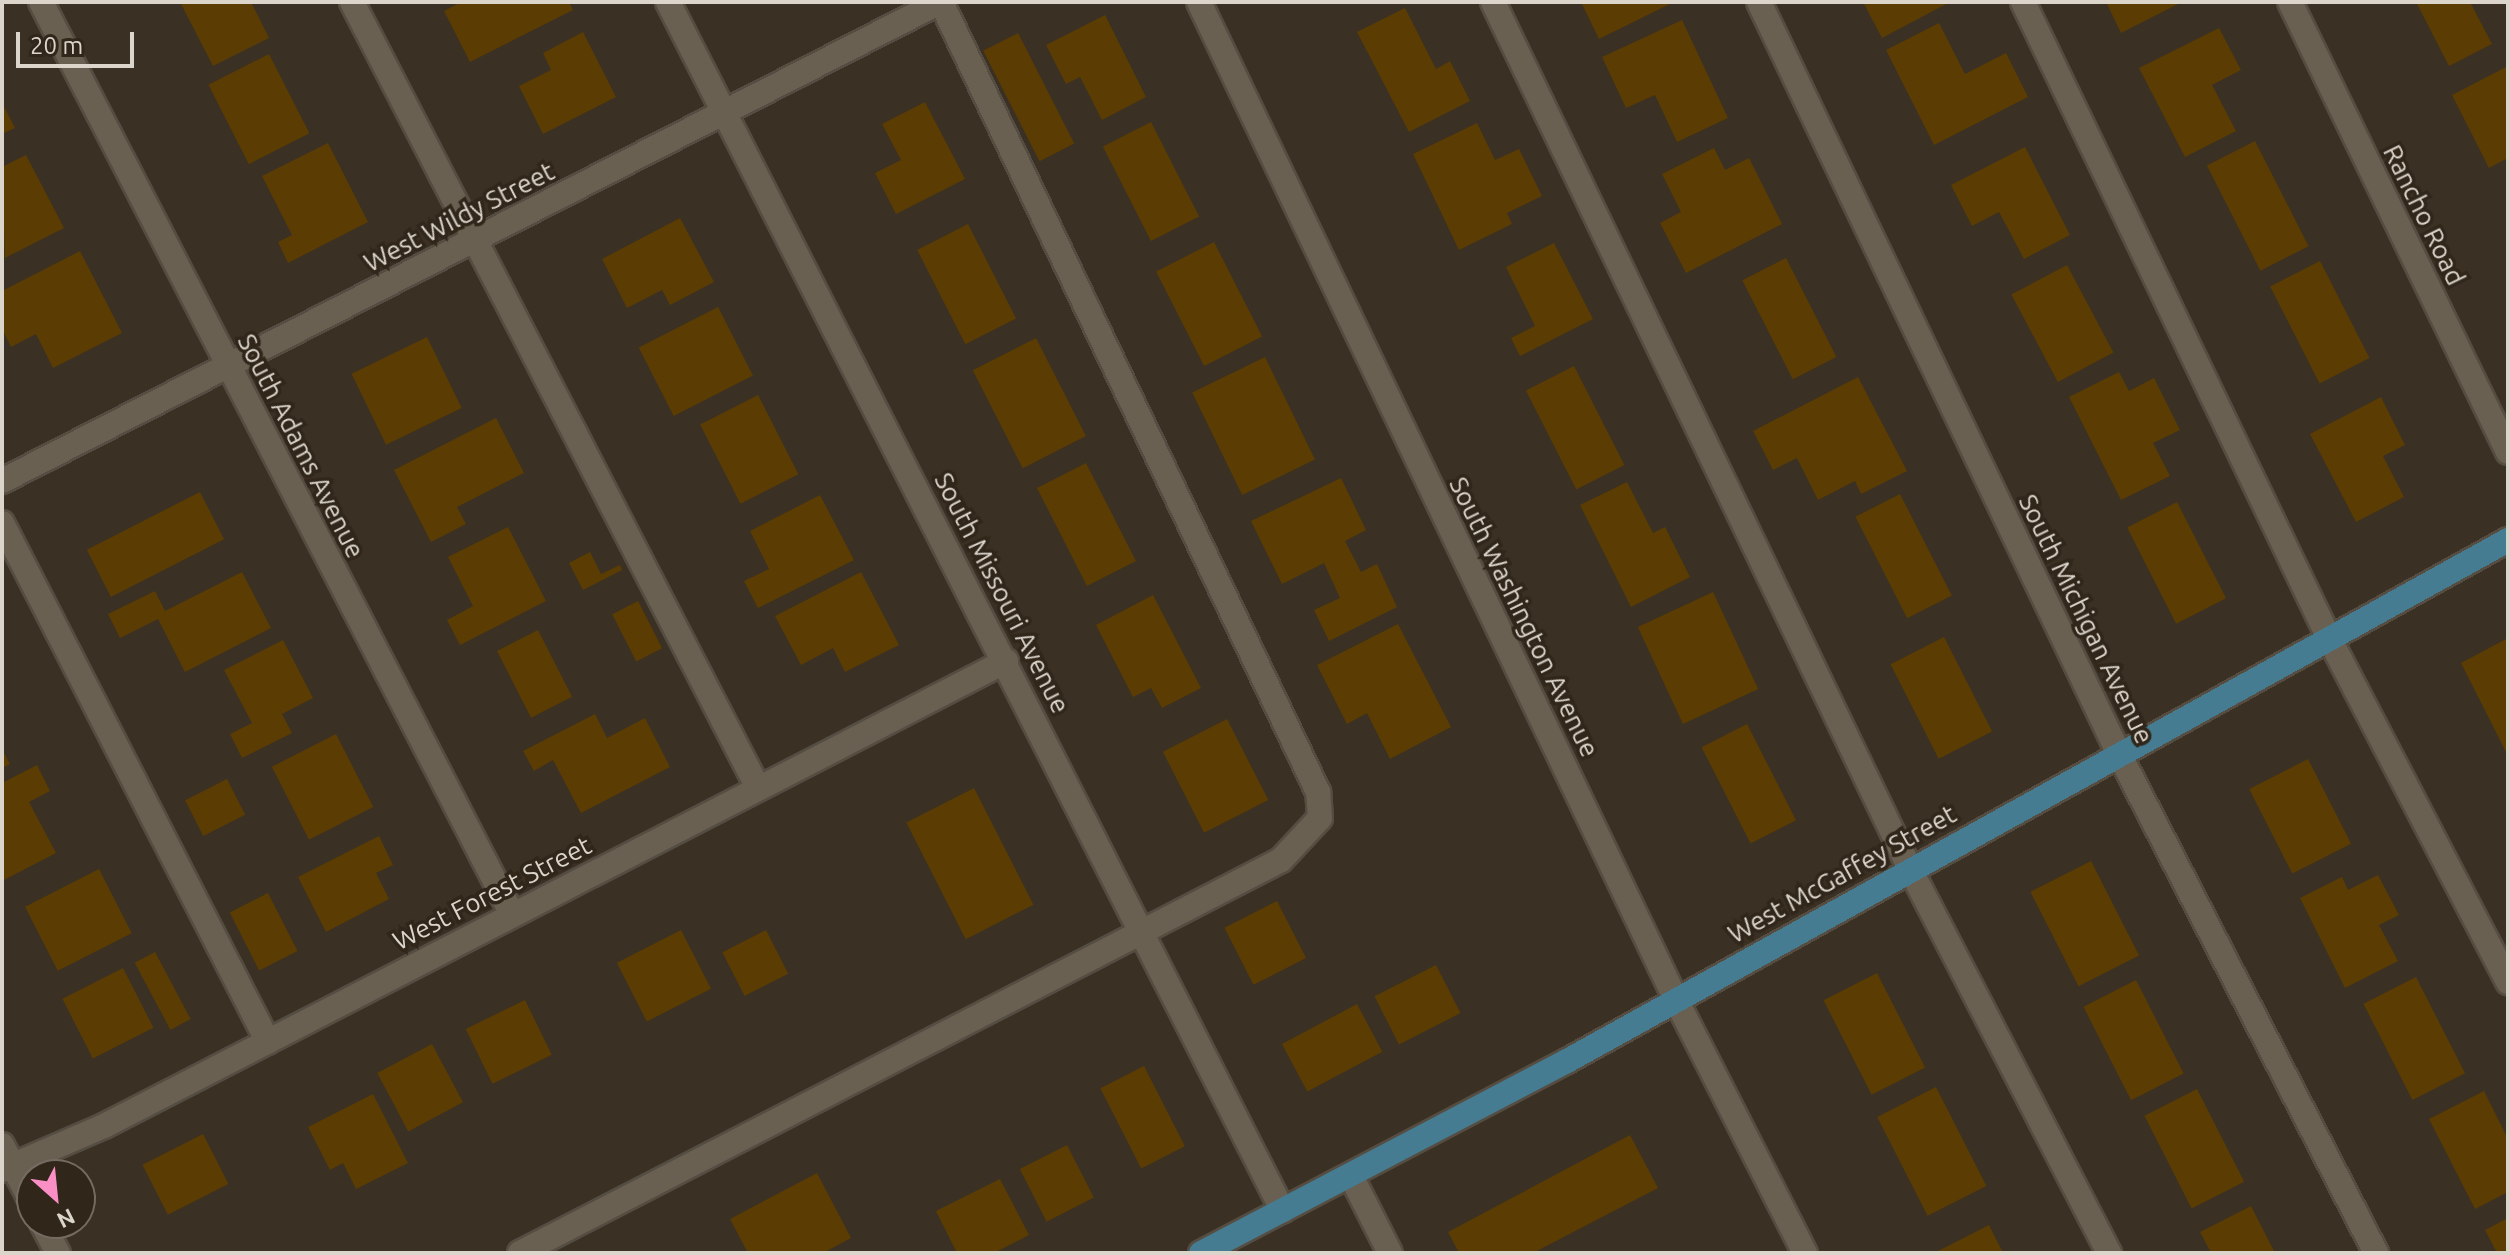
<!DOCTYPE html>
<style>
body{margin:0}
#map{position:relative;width:2510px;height:1255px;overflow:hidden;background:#3a3023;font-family:Ubuntu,sans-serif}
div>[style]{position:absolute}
.building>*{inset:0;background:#5b3c02;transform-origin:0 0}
.roads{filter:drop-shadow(2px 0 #554d42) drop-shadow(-2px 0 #554d42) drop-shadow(0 2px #554d42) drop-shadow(0 -2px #554d42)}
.minor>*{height:24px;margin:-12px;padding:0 12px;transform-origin:12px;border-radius:12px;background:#6a6051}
.major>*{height:24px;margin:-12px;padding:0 12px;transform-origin:12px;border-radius:12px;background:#457c92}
span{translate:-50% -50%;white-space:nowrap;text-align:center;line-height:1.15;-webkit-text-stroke:7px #302619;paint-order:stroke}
.street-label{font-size:26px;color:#dbd5cc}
.frame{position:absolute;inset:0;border:4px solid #dbd5cc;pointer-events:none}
.north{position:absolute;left:16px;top:1159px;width:80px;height:80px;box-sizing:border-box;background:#302619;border:2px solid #746c61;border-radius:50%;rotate:153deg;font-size:22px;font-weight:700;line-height:32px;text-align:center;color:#dbd5cc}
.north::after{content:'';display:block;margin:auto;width:28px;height:36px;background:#fa8fc6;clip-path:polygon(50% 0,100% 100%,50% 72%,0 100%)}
.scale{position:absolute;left:16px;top:32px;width:118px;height:36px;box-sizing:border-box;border:4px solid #dbd5cc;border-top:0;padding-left:10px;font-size:24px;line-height:28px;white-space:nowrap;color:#dbd5cc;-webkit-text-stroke:6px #302619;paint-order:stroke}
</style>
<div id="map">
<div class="building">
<i style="clip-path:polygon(180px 2px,251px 2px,269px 38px,213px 66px)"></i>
<i style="clip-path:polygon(461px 2px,569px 2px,573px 10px,470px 62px,444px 11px)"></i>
<i style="clip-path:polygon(1581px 2px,1674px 2px,1599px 39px)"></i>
<i style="clip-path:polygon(1863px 2px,1950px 2px,1882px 38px)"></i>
<i style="clip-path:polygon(2106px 2px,2182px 2px,2121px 33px)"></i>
<i style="clip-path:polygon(2416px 2px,2470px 2px,2492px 44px,2449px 66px)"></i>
<i style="clip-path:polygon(1405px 8px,1436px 69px,1450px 61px,1470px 101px,1409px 132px,1357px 32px)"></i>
<i style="clip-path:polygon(1105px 15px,1146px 97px,1102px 120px,1080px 77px,1066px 84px,1046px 45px)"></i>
<i style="clip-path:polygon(1682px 20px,1728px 118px,1677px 142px,1655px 95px,1626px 108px,1602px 57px)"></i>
<i style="clip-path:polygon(1939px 23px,1965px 74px,2006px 53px,2028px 97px,1934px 145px,1886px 50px)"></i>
<i style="clip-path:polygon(2219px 28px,2241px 70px,2212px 85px,2236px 131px,2185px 157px,2139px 68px)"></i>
<i style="clip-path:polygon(583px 32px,616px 97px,543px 134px,519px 86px,551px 70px,543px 53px)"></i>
<i style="left:1018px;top:33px;width:124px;height:39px;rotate:63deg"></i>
<i style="left:269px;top:54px;width:89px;height:68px;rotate:63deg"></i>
<i style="clip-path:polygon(2508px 66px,2508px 158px,2489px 168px,2452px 95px)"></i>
<i style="clip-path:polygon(925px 102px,965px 179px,896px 214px,875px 173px,901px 160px,882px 124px)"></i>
<i style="clip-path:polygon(2px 103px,15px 128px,2px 134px)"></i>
<i style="left:1151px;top:122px;width:106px;height:54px;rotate:63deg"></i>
<i style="clip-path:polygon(1477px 123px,1495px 160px,1519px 149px,1542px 196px,1507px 213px,1512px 224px,1459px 250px,1413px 154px)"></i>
<i style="left:2255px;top:141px;width:118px;height:54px;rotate:63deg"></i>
<i style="clip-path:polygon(328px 143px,368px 222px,288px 263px,278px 242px,292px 235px,262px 176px)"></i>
<i style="clip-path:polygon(2025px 147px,2070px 235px,2024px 259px,1999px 212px,1972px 226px,1951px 185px)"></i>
<i style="clip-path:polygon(1714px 148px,1725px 170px,1749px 158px,1782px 224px,1686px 273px,1660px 223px,1681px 212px,1662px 174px)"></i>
<i style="clip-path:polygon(26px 155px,64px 228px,5px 258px,2px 167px)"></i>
<i style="clip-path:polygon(680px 218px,714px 282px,670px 305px,662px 290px,627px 308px,602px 259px)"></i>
<i style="left:968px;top:224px;width:106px;height:57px;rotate:63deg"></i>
<i style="left:1214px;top:242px;width:106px;height:65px;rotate:63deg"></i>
<i style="clip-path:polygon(1554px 243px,1593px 319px,1520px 356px,1511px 338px,1535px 326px,1506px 267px)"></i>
<i style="clip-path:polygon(80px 251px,122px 333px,53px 368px,36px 334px,11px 347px,2px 329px,2px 291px)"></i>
<i style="left:1786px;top:258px;width:111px;height:49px;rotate:63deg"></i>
<i style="left:2320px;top:261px;width:109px;height:56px;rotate:63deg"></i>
<i style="left:2067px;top:265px;width:99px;height:63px;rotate:62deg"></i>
<i style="left:718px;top:307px;width:77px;height:89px;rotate:63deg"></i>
<i style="left:427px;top:337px;width:79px;height:84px;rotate:64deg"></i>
<i style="left:1036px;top:338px;width:110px;height:71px;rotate:63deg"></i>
<i style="left:1265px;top:357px;width:114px;height:81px;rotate:64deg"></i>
<i style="left:1574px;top:366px;width:111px;height:54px;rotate:63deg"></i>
<i style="clip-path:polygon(2119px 372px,2129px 391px,2154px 378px,2180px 430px,2153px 443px,2170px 476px,2121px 500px,2069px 397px)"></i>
<i style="clip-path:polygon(1858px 377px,1907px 471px,1861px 494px,1855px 481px,1818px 500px,1797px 458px,1773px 470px,1753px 431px)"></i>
<i style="left:758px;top:395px;width:89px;height:65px;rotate:63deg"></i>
<i style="clip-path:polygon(2381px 397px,2405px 445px,2383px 456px,2404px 497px,2356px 522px,2310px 434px)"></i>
<i style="clip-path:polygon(496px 418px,524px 473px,457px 507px,466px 524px,431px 542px,394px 470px)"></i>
<i style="left:1086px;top:463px;width:110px;height:55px;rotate:63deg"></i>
<i style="clip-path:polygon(1341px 478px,1366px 530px,1345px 541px,1361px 572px,1377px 564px,1397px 607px,1329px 641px,1314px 610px,1340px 598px,1324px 563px,1282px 584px,1251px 521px)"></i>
<i style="clip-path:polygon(1627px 482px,1653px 533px,1665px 527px,1690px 577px,1631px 607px,1580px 505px)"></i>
<i style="left:200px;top:492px;width:53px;height:127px;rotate:63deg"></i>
<i style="left:1900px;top:494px;width:114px;height:50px;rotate:63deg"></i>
<i style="clip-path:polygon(820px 495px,854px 560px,758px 608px,744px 581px,769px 569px,750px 531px)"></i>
<i style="left:2177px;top:502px;width:108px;height:56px;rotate:63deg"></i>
<i style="clip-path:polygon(508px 527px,546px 601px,460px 645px,447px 620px,473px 606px,448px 557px)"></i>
<i style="clip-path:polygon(590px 552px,601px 574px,620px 565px,622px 570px,583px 590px,569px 563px)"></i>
<i style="clip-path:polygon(242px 572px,271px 628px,185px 672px,158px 619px,120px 638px,108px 614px,155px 591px,165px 611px)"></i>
<i style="clip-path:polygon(861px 572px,899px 645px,845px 672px,833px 648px,801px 665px,775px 616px)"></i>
<i style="left:1713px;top:592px;width:107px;height:83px;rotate:65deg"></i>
<i style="clip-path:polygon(1153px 595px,1201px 688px,1162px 708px,1151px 688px,1133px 697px,1096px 625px)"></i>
<i style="left:638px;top:601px;width:53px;height:29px;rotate:63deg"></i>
<i style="clip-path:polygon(1398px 624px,1451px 727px,1390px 759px,1367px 713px,1347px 724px,1317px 665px)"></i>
<i style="left:538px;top:630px;width:75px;height:46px;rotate:63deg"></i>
<i style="left:1944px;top:637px;width:106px;height:60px;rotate:63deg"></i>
<i style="clip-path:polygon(2508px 638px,2508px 756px,2461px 663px)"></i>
<i style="clip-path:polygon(283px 640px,313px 698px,282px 714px,292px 733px,242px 758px,230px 734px,252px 723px,224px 670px)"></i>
<i style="clip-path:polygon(595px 714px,607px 738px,645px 718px,670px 767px,581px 813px,553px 760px,534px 771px,523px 751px)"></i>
<i style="left:1227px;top:719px;width:91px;height:72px;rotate:63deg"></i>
<i style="left:1747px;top:724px;width:108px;height:51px;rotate:63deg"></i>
<i style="left:336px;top:734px;width:82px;height:72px;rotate:63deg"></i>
<i style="clip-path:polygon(2px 749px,10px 764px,2px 768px)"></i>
<i style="left:2308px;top:759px;width:95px;height:66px;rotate:63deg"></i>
<i style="clip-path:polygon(37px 765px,50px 791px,29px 802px,56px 853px,2px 881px,2px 783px)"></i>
<i style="left:227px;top:779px;width:40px;height:47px;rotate:63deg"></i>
<i style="left:974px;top:788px;width:131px;height:76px;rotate:63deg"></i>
<i style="clip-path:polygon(379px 836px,393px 865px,376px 873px,389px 899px,326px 932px,298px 877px)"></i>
<i style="left:2091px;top:861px;width:106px;height:68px;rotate:63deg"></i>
<i style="left:99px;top:869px;width:72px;height:83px;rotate:63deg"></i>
<i style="clip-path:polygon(2378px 875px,2399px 915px,2379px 925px,2398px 961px,2345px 988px,2300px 898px,2342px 877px,2348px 890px)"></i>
<i style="left:268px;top:893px;width:65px;height:43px;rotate:63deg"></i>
<i style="left:1277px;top:901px;width:64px;height:59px;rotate:63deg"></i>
<i style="left:681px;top:930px;width:66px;height:72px;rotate:63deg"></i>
<i style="left:766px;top:930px;width:49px;height:49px;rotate:63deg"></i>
<i style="left:155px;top:952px;width:76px;height:23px;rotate:62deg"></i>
<i style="left:1436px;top:965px;width:54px;height:69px;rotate:63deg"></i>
<i style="left:123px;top:968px;width:67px;height:68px;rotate:63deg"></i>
<i style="left:1877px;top:973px;width:106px;height:60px;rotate:63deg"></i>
<i style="left:2416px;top:977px;width:108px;height:59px;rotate:63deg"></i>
<i style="left:2136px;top:980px;width:105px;height:59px;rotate:63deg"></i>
<i style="left:525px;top:1000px;width:61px;height:66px;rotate:64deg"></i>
<i style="left:1357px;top:1004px;width:54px;height:85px;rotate:62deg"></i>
<i style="left:432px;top:1044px;width:66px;height:62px;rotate:62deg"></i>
<i style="left:1144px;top:1066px;width:90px;height:49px;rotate:63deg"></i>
<i style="left:1936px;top:1087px;width:111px;height:66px;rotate:63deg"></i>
<i style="left:2197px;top:1089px;width:104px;height:59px;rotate:63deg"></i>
<i style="clip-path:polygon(2484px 1091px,2508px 1139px,2508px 1192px,2475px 1209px,2429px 1119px)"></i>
<i style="clip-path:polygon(373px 1094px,408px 1163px,356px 1189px,343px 1163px,330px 1170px,308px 1127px)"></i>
<i style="left:203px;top:1134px;width:56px;height:68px;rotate:63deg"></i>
<i style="clip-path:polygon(1630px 1135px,1658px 1188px,1533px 1253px,1459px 1253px,1448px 1232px)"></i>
<i style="left:1067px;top:1145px;width:59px;height:53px;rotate:63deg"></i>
<i style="clip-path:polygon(817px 1173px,851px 1238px,823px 1253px,748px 1253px,730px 1219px)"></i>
<i style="clip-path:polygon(1000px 1179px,1029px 1235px,994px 1253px,957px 1253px,936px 1211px)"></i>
<i style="clip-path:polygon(2251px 1206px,2275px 1253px,2211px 1253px,2200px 1232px)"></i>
<i style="clip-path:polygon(2508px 1218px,2508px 1253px,2497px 1253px,2485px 1230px)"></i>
<i style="clip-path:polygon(1989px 1225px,2003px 1253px,1939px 1253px,1938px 1251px)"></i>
</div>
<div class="roads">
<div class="minor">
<i style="left:41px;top:2px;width:1026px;rotate:62.69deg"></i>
<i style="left:352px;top:2px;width:885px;rotate:62.68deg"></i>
<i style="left:668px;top:2px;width:1356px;rotate:63.04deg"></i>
<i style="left:1199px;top:2px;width:1106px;rotate:64.45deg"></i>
<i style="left:1676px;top:1000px;width:284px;rotate:63deg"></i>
<i style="left:1493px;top:2px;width:962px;rotate:64.31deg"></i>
<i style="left:1910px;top:869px;width:433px;rotate:62.6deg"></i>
<i style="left:1759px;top:2px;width:831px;rotate:64.42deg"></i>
<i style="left:2118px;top:752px;width:564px;rotate:62.75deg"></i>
<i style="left:2023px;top:2px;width:706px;rotate:64.31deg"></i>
<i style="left:2329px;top:638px;width:388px;rotate:62.5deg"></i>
<i style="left:2290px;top:2px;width:500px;rotate:64.15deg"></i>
<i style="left:2px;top:481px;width:1053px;rotate:-27.05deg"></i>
<i style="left:2px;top:523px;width:583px;rotate:62.86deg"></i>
<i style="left:2px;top:1145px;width:65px;rotate:62.7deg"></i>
<i style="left:2px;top:1170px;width:111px;rotate:-23.3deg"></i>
<i style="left:104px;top:1126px;width:1015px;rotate:-27.27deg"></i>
<i style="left:1351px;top:1176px;width:86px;rotate:63.1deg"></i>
<i style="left:42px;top:1223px;width:34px;rotate:62deg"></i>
<i style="left:520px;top:1253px;width:856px;rotate:-27.31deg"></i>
<i style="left:1281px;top:860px;width:57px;rotate:-47.1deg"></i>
<i style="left:1320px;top:818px;width:26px;rotate:-94deg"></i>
<i style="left:1318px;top:792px;width:875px;rotate:-115.51deg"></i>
</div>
<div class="major">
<i style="left:1201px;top:1253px;width:413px;rotate:-27.7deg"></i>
<i style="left:1567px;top:1061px;width:1076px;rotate:-28.97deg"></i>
</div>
</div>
<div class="street-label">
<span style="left:2424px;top:215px;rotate:64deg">Rancho Road</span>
<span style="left:459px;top:217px;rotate:-27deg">West Wildy Street</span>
<span style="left:301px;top:446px;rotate:63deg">South Adams Avenue</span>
<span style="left:1002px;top:593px;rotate:63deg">South Missouri Avenue</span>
<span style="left:1524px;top:617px;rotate:64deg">South Washington Avenue</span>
<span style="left:2086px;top:619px;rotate:64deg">South Michigan Avenue</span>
<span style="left:1842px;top:874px;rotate:-29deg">West McGaffey Street</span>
<span style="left:492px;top:893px;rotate:-27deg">West Forest Street</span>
</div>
<div class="frame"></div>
<div class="north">N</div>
<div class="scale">20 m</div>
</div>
